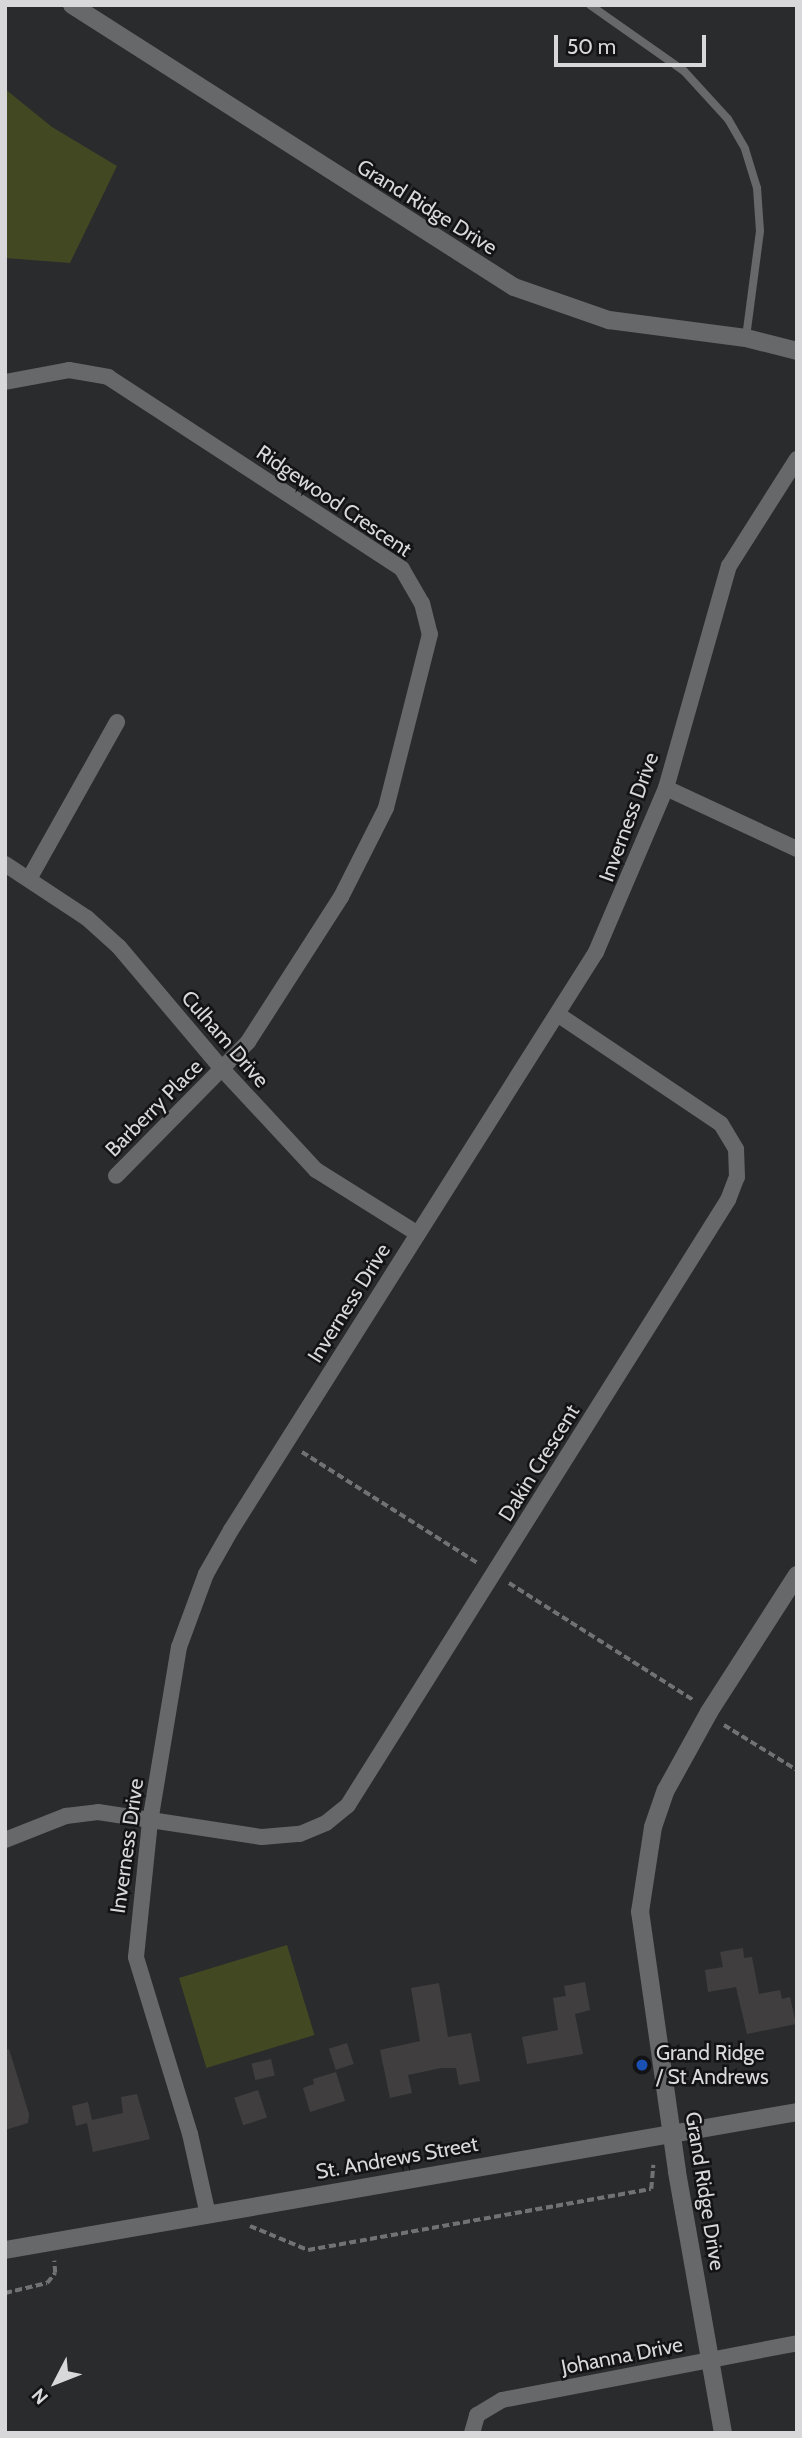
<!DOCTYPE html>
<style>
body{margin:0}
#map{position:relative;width:802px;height:2438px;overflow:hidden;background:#2a2b2d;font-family:Cabin,sans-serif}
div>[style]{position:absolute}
.green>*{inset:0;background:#424822;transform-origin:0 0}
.building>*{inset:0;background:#413e40;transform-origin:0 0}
.path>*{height:3.5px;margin-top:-1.75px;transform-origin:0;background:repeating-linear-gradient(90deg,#717274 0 7px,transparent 0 10.5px)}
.service>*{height:8px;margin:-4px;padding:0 4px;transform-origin:4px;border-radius:4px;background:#67686a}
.minor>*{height:16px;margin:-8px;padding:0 8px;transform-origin:8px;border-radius:8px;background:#67686a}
.tertiary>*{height:18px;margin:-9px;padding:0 9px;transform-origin:9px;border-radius:9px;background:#67686a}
.secondary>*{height:18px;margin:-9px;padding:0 9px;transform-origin:9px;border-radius:9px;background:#67686a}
.dots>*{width:19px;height:19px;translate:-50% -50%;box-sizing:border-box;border:4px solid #131315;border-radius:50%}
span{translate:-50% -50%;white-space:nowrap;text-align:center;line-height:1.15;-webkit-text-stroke:5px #131315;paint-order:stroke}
.street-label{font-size:21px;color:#d8d8da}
.poi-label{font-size:21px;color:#d8d8da}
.left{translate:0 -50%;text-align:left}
.frame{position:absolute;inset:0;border:7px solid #d8d8da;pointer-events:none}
.north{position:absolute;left:21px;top:2347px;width:70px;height:70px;-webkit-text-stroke:5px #131315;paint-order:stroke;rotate:228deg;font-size:19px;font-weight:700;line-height:28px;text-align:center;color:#d8d8da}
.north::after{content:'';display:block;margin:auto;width:24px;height:32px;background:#d8d8da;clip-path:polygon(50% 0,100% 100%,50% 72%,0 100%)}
.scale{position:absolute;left:554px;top:35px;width:152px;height:32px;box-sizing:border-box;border:4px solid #d8d8da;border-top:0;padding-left:9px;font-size:21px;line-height:24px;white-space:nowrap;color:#d8d8da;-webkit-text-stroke:5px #131315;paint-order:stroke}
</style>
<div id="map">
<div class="green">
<i style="clip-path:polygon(5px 89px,52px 127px,117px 166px,70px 263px,5px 258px)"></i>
<i style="left:287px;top:1945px;width:94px;height:113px;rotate:73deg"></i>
</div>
<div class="building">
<i style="clip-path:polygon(743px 1948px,744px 1958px,752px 1957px,759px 1994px,780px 1990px,782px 1999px,790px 1997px,796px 2024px,747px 2034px,736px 1987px,708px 1992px,705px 1970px,723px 1967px,720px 1952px)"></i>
<i style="clip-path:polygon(585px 1982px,590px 2010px,575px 2014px,583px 2054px,527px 2064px,522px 2037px,558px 2030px,553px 1998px,566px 1996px,564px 1986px)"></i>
<i style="clip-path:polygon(439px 1983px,448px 2037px,471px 2033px,480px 2081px,459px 2085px,456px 2068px,441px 2068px,408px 2075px,412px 2093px,390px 2098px,380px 2050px,420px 2041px,411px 1988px)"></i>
<i style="left:347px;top:2043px;width:22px;height:19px;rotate:72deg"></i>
<i style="clip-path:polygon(9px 2049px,29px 2114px,28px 2123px,5px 2130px,5px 2050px)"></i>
<i style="left:271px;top:2059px;width:17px;height:20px;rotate:77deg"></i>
<i style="clip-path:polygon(336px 2072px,345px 2101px,310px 2112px,303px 2088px,314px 2084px,313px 2079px)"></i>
<i style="left:258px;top:2090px;width:29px;height:25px;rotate:72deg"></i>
<i style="clip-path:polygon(137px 2094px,150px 2139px,93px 2152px,87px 2123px,76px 2126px,72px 2106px,88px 2102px,92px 2120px,123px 2113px,121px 2097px)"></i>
</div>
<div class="path">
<i style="left:302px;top:1452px;width:209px;rotate:32.3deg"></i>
<i style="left:509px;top:1583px;width:220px;rotate:32.4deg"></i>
<i style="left:724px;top:1725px;width:86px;rotate:31.7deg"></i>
<i style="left:250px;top:2226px;width:63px;rotate:22.5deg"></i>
<i style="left:308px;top:2250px;width:348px;rotate:-10.1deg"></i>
<i style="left:651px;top:2189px;width:24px;rotate:-85deg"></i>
<i style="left:5px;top:2293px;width:43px;rotate:-13.4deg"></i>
<i style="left:47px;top:2283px;width:13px;rotate:-51deg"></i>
<i style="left:55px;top:2273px;width:12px;rotate:-95deg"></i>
</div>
<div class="service">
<i style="left:590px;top:5px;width:115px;rotate:35.1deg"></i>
<i style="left:684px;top:71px;width:65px;rotate:47.5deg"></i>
<i style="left:728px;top:119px;width:34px;rotate:60deg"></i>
<i style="left:745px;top:149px;width:41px;rotate:72.9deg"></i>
<i style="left:757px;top:188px;width:43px;rotate:86deg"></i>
<i style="left:760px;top:231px;width:108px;rotate:97.5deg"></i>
</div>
<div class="minor">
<i style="left:5px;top:382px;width:65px;rotate:-10.6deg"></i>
<i style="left:69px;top:370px;width:40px;rotate:10deg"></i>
<i style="left:108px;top:377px;width:351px;rotate:33.1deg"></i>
<i style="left:402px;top:569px;width:39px;rotate:60deg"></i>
<i style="left:422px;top:603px;width:32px;rotate:76deg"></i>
<i style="left:430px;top:634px;width:179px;rotate:104.2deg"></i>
<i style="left:386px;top:808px;width:100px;rotate:116.8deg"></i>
<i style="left:341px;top:897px;width:172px;rotate:122.7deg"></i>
<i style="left:248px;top:1042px;width:188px;rotate:134.6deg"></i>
<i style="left:666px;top:788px;width:145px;rotate:25deg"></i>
<i style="left:5px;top:864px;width:98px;rotate:33.4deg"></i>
<i style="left:87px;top:918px;width:43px;rotate:42.2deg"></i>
<i style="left:119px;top:947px;width:161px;rotate:49.8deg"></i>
<i style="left:223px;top:1070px;width:137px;rotate:47.1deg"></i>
<i style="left:316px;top:1170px;width:120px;rotate:32.1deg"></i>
<i style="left:29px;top:879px;width:180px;rotate:-60.7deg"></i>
<i style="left:5px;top:1840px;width:66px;rotate:-21.5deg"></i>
<i style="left:66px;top:1816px;width:32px;rotate:-7deg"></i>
<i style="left:98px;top:1812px;width:166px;rotate:8.7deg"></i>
<i style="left:262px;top:1837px;width:38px;rotate:-5deg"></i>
<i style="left:300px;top:1834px;width:28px;rotate:-23deg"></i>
<i style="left:326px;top:1823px;width:28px;rotate:-39deg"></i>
<i style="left:348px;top:1805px;width:714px;rotate:-57.87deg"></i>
<i style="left:728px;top:1200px;width:25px;rotate:-69deg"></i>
<i style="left:737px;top:1177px;width:28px;rotate:-92deg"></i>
<i style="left:736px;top:1149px;width:29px;rotate:-121deg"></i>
<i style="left:721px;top:1124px;width:194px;rotate:-146.1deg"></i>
<i style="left:208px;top:2215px;width:83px;rotate:-102.5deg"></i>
<i style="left:190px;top:2134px;width:185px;rotate:-107deg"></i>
<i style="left:136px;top:1957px;width:136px;rotate:-84.1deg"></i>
<i style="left:150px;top:1822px;width:177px;rotate:-80.6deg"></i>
<i style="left:179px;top:1647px;width:78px;rotate:-69.7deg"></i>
<i style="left:206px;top:1574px;width:51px;rotate:-60.4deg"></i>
<i style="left:231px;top:1530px;width:684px;rotate:-57.73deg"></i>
<i style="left:596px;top:952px;width:178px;rotate:-66.9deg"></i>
<i style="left:666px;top:788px;width:231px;rotate:-74.2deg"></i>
<i style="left:729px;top:566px;width:127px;rotate:-57.6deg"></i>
<i style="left:472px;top:2433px;width:19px;rotate:-74deg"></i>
<i style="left:477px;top:2415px;width:29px;rotate:-31deg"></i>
<i style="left:502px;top:2400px;width:300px;rotate:-10.9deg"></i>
</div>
<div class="tertiary">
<i style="left:72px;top:5px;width:524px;rotate:32.54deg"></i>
<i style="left:514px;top:287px;width:101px;rotate:19.2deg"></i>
<i style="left:609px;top:320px;width:138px;rotate:7.5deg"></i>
<i style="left:746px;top:338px;width:53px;rotate:14.3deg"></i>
<i style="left:723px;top:2433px;width:266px;rotate:-100deg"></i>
<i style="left:677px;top:2171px;width:262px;rotate:-98.1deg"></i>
<i style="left:640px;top:1912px;width:86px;rotate:-81.3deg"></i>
<i style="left:653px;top:1827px;width:39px;rotate:-71deg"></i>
<i style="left:666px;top:1790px;width:89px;rotate:-61.1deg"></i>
<i style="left:709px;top:1712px;width:163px;rotate:-57.3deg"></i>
</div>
<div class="secondary">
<i style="left:5px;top:2250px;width:804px;rotate:-9.88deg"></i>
</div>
<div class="dots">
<i style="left:642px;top:2065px;background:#1a4fb4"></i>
</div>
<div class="street-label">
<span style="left:427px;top:207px;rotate:32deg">Grand Ridge Drive</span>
<span style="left:334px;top:501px;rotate:34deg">Ridgewood Crescent</span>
<span style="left:629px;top:817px;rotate:-70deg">Inverness Drive</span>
<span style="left:225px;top:1039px;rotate:49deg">Culham Drive</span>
<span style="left:154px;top:1108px;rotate:-45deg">Barberry Place</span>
<span style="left:349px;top:1303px;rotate:-58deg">Inverness Drive</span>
<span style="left:539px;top:1463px;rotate:-58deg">Dakin Crescent</span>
<span style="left:127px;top:1846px;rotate:-82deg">Inverness Drive</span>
<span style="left:397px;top:2158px;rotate:-10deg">St. Andrews Street</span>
<span style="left:705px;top:2191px;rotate:81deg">Grand Ridge Drive</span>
<span style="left:622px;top:2356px;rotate:-11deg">Johanna Drive</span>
</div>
<div class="poi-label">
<span class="left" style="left:656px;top:2065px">Grand Ridge<br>/ St Andrews</span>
</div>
<div class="frame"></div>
<div class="north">N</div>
<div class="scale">50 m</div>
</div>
